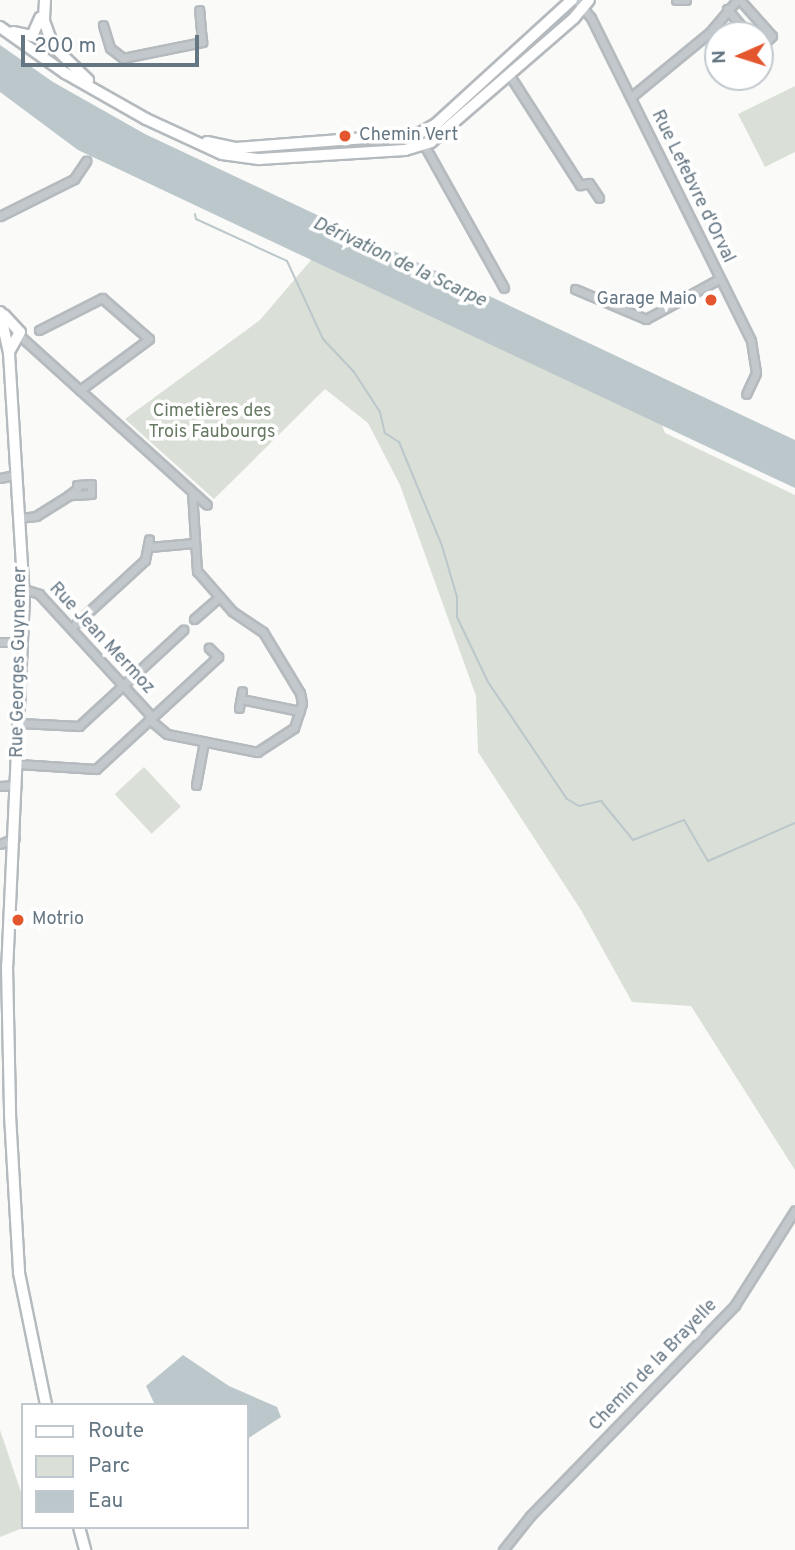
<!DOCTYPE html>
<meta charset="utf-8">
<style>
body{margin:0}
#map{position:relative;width:795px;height:1550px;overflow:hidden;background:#fafaf8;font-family:Overpass,sans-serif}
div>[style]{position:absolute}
.green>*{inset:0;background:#dadfd7;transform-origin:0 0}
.water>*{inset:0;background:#bbc7cb}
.stream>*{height:2px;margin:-1px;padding:0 1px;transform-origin:1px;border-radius:1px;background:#bbc7cb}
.roads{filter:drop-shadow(2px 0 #b5babe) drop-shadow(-2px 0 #b5babe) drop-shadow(0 2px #b5babe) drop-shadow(0 -2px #b5babe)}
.minor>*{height:7px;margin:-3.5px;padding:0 3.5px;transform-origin:3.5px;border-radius:3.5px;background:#c3c8cc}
.major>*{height:10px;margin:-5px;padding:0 5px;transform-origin:5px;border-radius:5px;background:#fff}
.dots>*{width:19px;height:19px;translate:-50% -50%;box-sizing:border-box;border:4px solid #fff;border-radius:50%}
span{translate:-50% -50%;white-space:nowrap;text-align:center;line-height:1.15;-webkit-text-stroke:7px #fff;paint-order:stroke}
.poi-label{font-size:18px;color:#657683}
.left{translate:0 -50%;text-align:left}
.right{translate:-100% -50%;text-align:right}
.street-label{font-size:18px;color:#657683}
.park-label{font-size:18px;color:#687a64}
.water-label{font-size:19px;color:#60757c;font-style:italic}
.legend{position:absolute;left:21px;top:1403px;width:228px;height:126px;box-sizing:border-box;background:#fff;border:2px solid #c1c8cd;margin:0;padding:9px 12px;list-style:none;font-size:21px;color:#657683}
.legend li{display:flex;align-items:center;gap:14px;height:35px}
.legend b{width:35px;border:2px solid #c1c8cd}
.north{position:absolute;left:704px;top:21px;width:70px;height:70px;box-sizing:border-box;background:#fff;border:2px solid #c1c8cd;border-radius:50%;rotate:267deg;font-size:19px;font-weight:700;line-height:28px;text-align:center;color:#657683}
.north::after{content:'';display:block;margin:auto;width:24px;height:32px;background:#e4572e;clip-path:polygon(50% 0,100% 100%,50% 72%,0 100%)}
.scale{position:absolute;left:21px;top:35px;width:178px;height:32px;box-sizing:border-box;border:4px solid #657683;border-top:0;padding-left:9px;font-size:21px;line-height:24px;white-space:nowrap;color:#657683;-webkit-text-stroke:5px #fff;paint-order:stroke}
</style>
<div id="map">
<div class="green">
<i style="clip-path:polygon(795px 86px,795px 152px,765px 167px,738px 114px)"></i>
<i style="clip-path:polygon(334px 233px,645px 381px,665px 433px,795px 495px,795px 1170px,691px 1006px,632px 1002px,581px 910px,478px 752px,476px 696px,400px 485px,368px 423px,325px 389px,214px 499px,125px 419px,260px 320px)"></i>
<i style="left:144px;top:767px;width:54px;height:40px;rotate:47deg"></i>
<i style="clip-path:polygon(0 1430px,23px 1498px,25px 1527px,0 1537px)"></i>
</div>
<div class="water">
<i style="clip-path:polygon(0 45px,53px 82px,145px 134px,795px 440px,795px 488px,78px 150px,0 92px)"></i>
<i style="clip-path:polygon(183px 1355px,229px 1386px,277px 1407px,281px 1417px,247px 1439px,247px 1405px,155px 1405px,146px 1386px)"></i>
</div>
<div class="stream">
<i style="left:195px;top:214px;width:5px;rotate:79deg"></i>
<i style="left:196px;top:219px;width:100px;rotate:24.8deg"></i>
<i style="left:287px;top:261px;width:86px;rotate:65.2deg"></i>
<i style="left:323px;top:339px;width:45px;rotate:46.8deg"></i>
<i style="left:354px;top:372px;width:48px;rotate:57deg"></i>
<i style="left:380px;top:412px;width:22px;rotate:77deg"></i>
<i style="left:385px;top:433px;width:17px;rotate:33deg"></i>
<i style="left:399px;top:442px;width:113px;rotate:67.5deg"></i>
<i style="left:442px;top:546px;width:53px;rotate:73.6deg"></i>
<i style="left:457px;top:597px;width:20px;rotate:90deg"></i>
<i style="left:457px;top:617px;width:72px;rotate:64.5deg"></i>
<i style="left:488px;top:682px;width:141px;rotate:56deg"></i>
<i style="left:567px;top:799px;width:14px;rotate:30deg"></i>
<i style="left:579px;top:806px;width:23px;rotate:-13deg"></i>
<i style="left:601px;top:801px;width:50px;rotate:50.6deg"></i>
<i style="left:633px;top:840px;width:55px;rotate:-21.4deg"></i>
<i style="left:684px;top:820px;width:48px;rotate:59.7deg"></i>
<i style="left:708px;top:861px;width:95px;rotate:-23.6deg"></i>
</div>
<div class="roads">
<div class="minor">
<i style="left:576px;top:0;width:23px;rotate:50deg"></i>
<i style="left:591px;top:18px;width:360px;rotate:63.6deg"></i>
<i style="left:751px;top:341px;width:32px;rotate:81deg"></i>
<i style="left:756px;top:373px;width:23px;rotate:115deg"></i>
<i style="left:676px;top:0;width:10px"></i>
<i style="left:740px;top:0;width:48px;rotate:48.4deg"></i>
<i style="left:772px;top:36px;width:16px;rotate:137deg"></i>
<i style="left:727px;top:9px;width:34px;rotate:50deg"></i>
<i style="left:103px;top:25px;width:24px;rotate:73deg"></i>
<i style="left:110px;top:48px;width:16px;rotate:38deg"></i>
<i style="left:123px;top:58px;width:81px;rotate:-11.4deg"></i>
<i style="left:202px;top:42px;width:32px;rotate:-95deg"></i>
<i style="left:510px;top:76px;width:130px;rotate:57.3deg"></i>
<i style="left:580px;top:185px;width:9px;rotate:-13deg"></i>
<i style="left:589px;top:183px;width:18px;rotate:56deg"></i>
<i style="left:631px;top:97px;width:102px;rotate:-39.4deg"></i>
<i style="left:710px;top:32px;width:42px;rotate:-49.8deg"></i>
<i style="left:418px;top:134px;width:176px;rotate:60.8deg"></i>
<i style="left:0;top:216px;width:83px;rotate:-26.6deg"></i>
<i style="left:74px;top:179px;width:22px;rotate:-56deg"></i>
<i style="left:575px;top:289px;width:77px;rotate:22.9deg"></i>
<i style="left:646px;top:319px;width:83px;rotate:-28.7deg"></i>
<i style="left:39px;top:330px;width:71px;rotate:-26.9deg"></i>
<i style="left:102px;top:298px;width:62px;rotate:41.1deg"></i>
<i style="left:149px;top:339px;width:86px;rotate:143.5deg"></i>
<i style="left:19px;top:335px;width:253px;rotate:42.1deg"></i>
<i style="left:0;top:478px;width:14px;rotate:-12deg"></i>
<i style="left:18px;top:518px;width:18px;rotate:-6deg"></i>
<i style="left:36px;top:516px;width:39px;rotate:-32deg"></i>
<i style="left:69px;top:495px;width:10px;rotate:-37deg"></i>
<i style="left:77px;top:489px;width:4px;rotate:-90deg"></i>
<i style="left:77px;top:485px;width:14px;rotate:-4deg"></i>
<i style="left:91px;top:484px;width:10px;rotate:90deg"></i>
<i style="left:91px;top:494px;width:22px;rotate:177deg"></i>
<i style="left:149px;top:547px;width:45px;rotate:-5.1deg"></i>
<i style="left:24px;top:589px;width:16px;rotate:18deg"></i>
<i style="left:39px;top:594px;width:167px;rotate:47.4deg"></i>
<i style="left:194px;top:619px;width:33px;rotate:-41deg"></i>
<i style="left:71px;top:628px;width:100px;rotate:-42.6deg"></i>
<i style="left:145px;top:560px;width:21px;rotate:-79deg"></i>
<i style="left:0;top:642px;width:23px"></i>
<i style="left:241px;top:699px;width:60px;rotate:11.5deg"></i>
<i style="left:239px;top:708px;width:17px;rotate:-80deg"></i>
<i style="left:149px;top:719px;width:23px;rotate:40deg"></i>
<i style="left:167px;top:734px;width:92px;rotate:11.3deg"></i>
<i style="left:257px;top:752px;width:44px;rotate:-33deg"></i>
<i style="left:294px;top:728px;width:26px;rotate:-72deg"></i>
<i style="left:302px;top:703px;width:10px;rotate:-101deg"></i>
<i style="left:300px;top:693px;width:71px;rotate:-121.2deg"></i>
<i style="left:263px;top:632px;width:37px;rotate:-146deg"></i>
<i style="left:232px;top:611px;width:53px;rotate:-131.2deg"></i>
<i style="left:197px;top:571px;width:79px;rotate:-93.6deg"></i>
<i style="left:20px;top:723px;width:59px;rotate:2.9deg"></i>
<i style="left:79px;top:726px;width:142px;rotate:-42.7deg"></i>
<i style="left:18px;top:764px;width:78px;rotate:3.7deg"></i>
<i style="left:96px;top:769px;width:166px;rotate:-42.6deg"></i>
<i style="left:218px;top:657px;width:13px;rotate:-135deg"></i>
<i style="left:196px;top:785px;width:44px;rotate:-79.5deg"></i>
<i style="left:0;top:786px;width:17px;rotate:-3deg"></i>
<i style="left:0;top:844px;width:16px;rotate:-22deg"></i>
<i style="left:503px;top:1550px;width:43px;rotate:-51.5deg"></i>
<i style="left:530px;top:1516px;width:294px;rotate:-45.8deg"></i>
<i style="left:735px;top:1305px;width:112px;rotate:-57.7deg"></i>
</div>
<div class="major">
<i style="left:45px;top:0;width:21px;rotate:93deg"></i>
<i style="left:44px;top:21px;width:27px;rotate:70deg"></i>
<i style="left:53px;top:46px;width:49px;rotate:44.2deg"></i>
<i style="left:0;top:27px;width:80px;rotate:35.3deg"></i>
<i style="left:65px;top:73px;width:93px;rotate:29.6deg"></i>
<i style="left:146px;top:119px;width:84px;rotate:24.7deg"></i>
<i style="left:222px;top:154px;width:37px;rotate:8deg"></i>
<i style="left:259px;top:159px;width:146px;rotate:-3.5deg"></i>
<i style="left:405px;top:150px;width:27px;rotate:-17deg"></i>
<i style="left:431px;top:142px;width:189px;rotate:-40.9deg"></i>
<i style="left:574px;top:18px;width:23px;rotate:-50deg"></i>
<i style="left:13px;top:32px;width:19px;rotate:12deg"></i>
<i style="left:32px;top:36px;width:20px;rotate:-66deg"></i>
<i style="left:207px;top:142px;width:30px;rotate:12deg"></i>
<i style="left:236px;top:148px;width:183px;rotate:-4.4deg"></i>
<i style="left:418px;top:134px;width:21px;rotate:-29deg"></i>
<i style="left:436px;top:124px;width:184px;rotate:-42.4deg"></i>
<i style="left:0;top:312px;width:42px;rotate:77.6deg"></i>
<i style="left:9px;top:353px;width:244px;rotate:86.5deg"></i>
<i style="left:24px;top:597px;width:369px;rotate:92.6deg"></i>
<i style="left:7px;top:966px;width:149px;rotate:88.8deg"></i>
<i style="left:10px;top:1115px;width:158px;rotate:86.7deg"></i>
<i style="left:19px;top:1273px;width:135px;rotate:78.4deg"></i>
<i style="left:4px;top:315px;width:23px;rotate:47deg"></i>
<i style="left:20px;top:332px;width:23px;rotate:119deg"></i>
<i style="left:79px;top:1527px;width:24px;rotate:75deg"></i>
</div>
</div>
<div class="dots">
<i style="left:345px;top:136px;background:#e4572e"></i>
<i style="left:711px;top:300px;background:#e4572e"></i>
<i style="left:18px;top:920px;background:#e4572e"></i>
</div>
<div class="poi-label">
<span class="left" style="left:359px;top:136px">Chemin Vert</span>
<span class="right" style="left:697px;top:300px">Garage Maio</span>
<span class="left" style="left:32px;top:920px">Motrio</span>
</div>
<div class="street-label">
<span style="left:692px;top:187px;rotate:64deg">Rue Lefebvre d'Orval</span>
<span style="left:101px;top:639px;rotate:47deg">Rue Jean Mermoz</span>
<span style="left:20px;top:662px;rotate:-89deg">Rue Georges Guynemer</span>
<span style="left:654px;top:1366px;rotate:-46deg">Chemin de la Brayelle</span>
</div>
<div class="park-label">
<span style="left:212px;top:423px">Cimetières des<br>Trois Faubourgs</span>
</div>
<div class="water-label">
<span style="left:399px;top:263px;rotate:25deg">Dérivation de la Scarpe</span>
</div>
<ul class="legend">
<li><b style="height:9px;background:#fff"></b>Route</li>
<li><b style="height:19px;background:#dadfd7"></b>Parc</li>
<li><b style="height:19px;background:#bbc7cb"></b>Eau</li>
</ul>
<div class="north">N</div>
<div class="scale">200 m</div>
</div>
